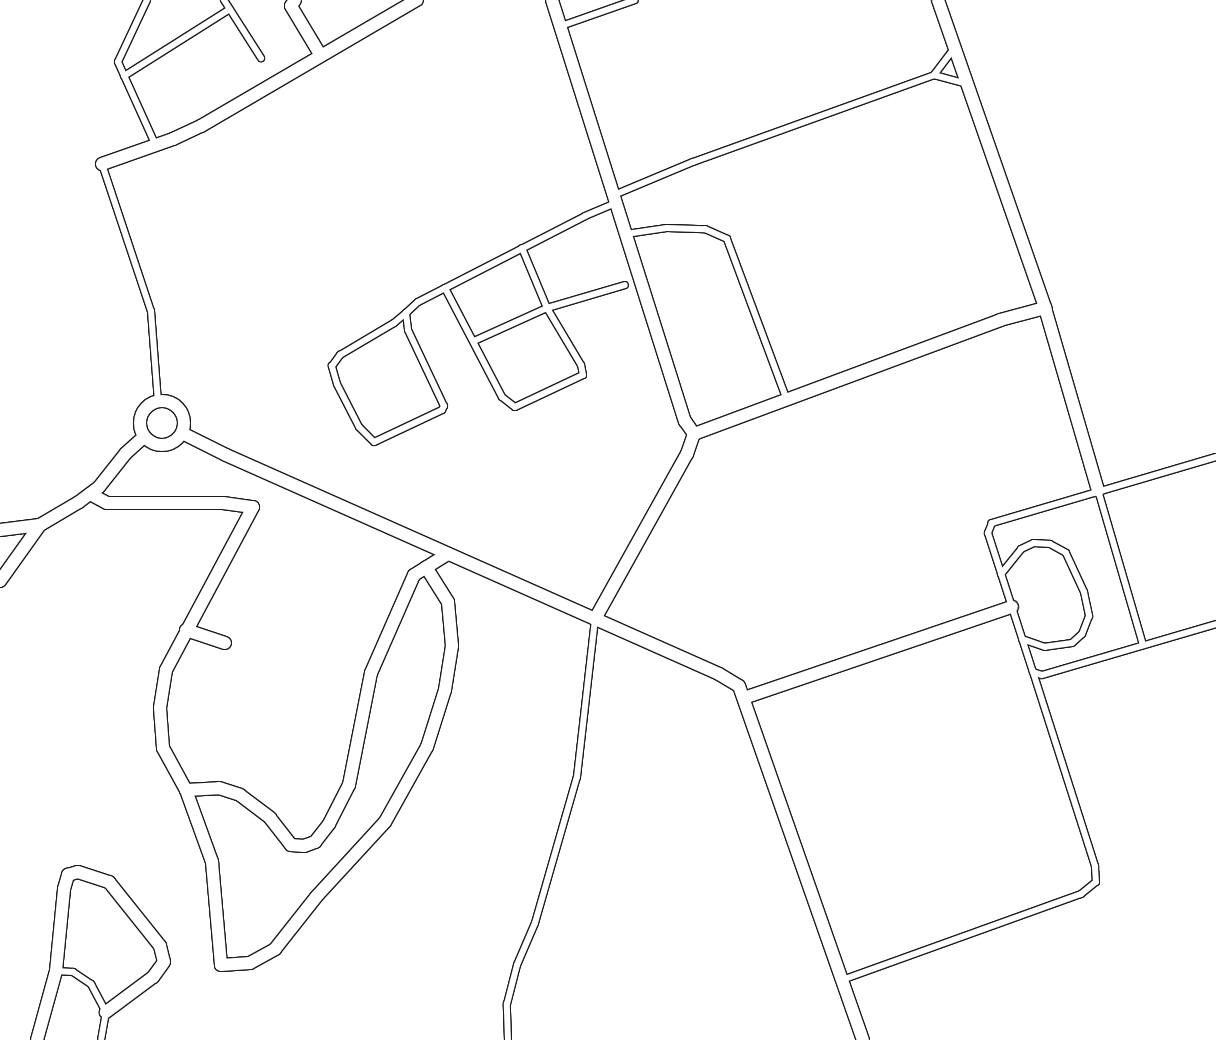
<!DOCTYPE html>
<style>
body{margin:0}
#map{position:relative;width:1216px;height:1040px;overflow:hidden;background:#fff;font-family:Mynerve,sans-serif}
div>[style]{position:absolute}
.roads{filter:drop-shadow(1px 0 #1c1c1c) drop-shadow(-1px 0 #1c1c1c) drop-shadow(0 1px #1c1c1c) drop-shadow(0 -1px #1c1c1c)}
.lane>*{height:6px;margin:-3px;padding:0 3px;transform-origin:3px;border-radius:3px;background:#fff}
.street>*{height:12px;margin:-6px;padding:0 6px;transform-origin:6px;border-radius:6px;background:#fff}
.street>.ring{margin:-6px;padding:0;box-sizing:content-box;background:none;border:12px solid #fff;border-radius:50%}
span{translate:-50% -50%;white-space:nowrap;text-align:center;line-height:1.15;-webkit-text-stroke:4px #fff;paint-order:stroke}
</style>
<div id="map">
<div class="roads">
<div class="lane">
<i style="left:147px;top:0;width:68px;rotate:115.1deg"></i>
<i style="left:118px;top:62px;width:92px;rotate:65.7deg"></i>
<i style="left:224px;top:0;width:69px;rotate:57.5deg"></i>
<i style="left:561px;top:26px;width:78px;rotate:-19.4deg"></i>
<i style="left:934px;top:75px;width:34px;rotate:-53deg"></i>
<i style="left:124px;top:76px;width:125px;rotate:-32.3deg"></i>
<i style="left:102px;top:164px;width:155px;rotate:71.6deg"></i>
<i style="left:151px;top:311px;width:90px;rotate:85.6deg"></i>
<i style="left:614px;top:195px;width:86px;rotate:-22.7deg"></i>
<i style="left:693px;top:162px;width:256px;rotate:-19.8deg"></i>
<i style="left:934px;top:75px;width:34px;rotate:15deg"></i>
<i style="left:626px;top:234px;width:41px;rotate:-8.3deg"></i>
<i style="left:667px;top:228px;width:38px;rotate:2deg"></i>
<i style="left:705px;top:229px;width:24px;rotate:24deg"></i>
<i style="left:727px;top:239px;width:170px;rotate:69.6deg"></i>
<i style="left:445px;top:288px;width:123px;rotate:62.4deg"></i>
<i style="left:502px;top:397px;width:16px;rotate:38deg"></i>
<i style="left:515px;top:407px;width:75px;rotate:-25.2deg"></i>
<i style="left:583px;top:375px;width:10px;rotate:-101deg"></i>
<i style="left:581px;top:365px;width:66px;rotate:-120.8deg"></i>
<i style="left:547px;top:308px;width:65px;rotate:-112.6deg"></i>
<i style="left:406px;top:313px;width:17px;rotate:83deg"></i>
<i style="left:408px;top:330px;width:84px;rotate:64.7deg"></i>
<i style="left:444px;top:406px;width:4px;rotate:117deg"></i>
<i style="left:442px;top:410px;width:75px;rotate:154.8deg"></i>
<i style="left:374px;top:442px;width:21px;rotate:-135deg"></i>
<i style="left:359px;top:427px;width:48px;rotate:-117.1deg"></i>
<i style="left:337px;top:384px;width:19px;rotate:-106deg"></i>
<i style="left:332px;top:366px;width:14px;rotate:-54deg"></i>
<i style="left:340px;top:355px;width:63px;rotate:-30.7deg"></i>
<i style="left:394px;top:323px;width:16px;rotate:-40deg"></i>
<i style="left:406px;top:313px;width:16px;rotate:-43deg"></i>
<i style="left:418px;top:302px;width:188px;rotate:-27.2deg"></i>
<i style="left:585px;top:216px;width:34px;rotate:-23deg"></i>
<i style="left:474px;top:341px;width:80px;rotate:-24.3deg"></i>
<i style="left:547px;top:308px;width:81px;rotate:-16.4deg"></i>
<i style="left:1216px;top:457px;width:234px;rotate:163.6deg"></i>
<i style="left:992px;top:523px;width:11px;rotate:112deg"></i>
<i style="left:988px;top:533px;width:146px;rotate:72.1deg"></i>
<i style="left:1033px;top:672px;width:9px;rotate:18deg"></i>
<i style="left:1042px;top:675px;width:181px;rotate:-16.3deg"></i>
<i style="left:1098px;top:490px;width:161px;rotate:73.8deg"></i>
<i style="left:1001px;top:574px;width:32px;rotate:-51deg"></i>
<i style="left:1021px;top:549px;width:14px;rotate:-25deg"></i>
<i style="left:1034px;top:543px;width:16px;rotate:4deg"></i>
<i style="left:1050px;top:544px;width:18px;rotate:29deg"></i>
<i style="left:1066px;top:553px;width:43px;rotate:65.2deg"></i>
<i style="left:1084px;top:592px;width:25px;rotate:78deg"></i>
<i style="left:1089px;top:616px;width:19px;rotate:111deg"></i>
<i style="left:1082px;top:634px;width:13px;rotate:138deg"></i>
<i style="left:1072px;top:643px;width:27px;rotate:172deg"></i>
<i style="left:1045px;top:647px;width:24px;rotate:-161deg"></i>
<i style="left:56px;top:971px;width:17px;rotate:3deg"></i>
<i style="left:73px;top:972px;width:22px;rotate:34deg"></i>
<i style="left:91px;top:984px;width:32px;rotate:62deg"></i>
<i style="left:106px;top:1012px;width:27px;rotate:100deg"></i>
<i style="left:842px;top:980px;width:254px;rotate:-19.8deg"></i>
<i style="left:1081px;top:894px;width:19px;rotate:-39deg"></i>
<i style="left:1096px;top:882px;width:16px;rotate:-94deg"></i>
<i style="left:1095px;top:866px;width:204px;rotate:-107.7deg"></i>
<i style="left:508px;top:1040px;width:36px;rotate:-92deg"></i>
<i style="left:507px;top:1004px;width:40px;rotate:-75.6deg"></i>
<i style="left:517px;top:965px;width:46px;rotate:-66.8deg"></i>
<i style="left:535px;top:923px;width:152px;rotate:-74deg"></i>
<i style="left:577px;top:777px;width:159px;rotate:-83.5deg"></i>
</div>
<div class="street">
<i style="left:295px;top:0;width:7px;rotate:124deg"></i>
<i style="left:291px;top:6px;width:58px;rotate:59deg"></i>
<i style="left:552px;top:0;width:442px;rotate:72.5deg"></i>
<i style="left:685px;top:421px;width:16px;rotate:55deg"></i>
<i style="left:938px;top:0;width:326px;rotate:70.8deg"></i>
<i style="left:1045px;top:308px;width:190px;rotate:73.8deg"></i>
<i style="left:102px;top:164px;width:75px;rotate:-19.4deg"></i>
<i style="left:173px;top:139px;width:31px;rotate:-25deg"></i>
<i style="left:201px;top:126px;width:250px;rotate:-30.3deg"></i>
<i class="ring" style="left:140px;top:401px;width:32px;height:32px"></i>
<i style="left:182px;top:433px;width:49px;rotate:26.6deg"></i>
<i style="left:226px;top:455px;width:539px;rotate:23.95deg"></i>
<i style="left:719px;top:674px;width:23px;rotate:31deg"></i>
<i style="left:739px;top:686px;width:375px;rotate:70.7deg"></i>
<i style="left:90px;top:494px;width:19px;rotate:28deg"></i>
<i style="left:107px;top:503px;width:116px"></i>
<i style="left:223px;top:503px;width:30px;rotate:8deg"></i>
<i style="left:253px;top:507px;width:185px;rotate:118.1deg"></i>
<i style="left:166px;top:670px;width:38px;rotate:99deg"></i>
<i style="left:160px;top:708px;width:40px;rotate:85.7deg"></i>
<i style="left:163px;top:748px;width:48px;rotate:61.3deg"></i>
<i style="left:186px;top:790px;width:77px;rotate:70.1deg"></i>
<i style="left:212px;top:862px;width:103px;rotate:85deg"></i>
<i style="left:221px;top:965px;width:29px;rotate:-4deg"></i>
<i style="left:250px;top:963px;width:29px;rotate:-29deg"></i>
<i style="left:275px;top:949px;width:66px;rotate:-51.7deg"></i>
<i style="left:316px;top:897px;width:102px;rotate:-47.4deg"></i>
<i style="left:385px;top:822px;width:86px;rotate:-60.8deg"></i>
<i style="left:427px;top:747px;width:60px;rotate:-72.5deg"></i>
<i style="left:445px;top:690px;width:45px;rotate:-81deg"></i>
<i style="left:452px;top:646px;width:44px;rotate:-95.2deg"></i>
<i style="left:448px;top:602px;width:41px;rotate:-122.2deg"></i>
<i style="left:0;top:530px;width:40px;rotate:-7.1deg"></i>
<i style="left:40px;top:525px;width:45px;rotate:-30.5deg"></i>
<i style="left:79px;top:502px;width:25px;rotate:-37deg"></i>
<i style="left:99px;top:487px;width:43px;rotate:-51.5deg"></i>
<i style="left:126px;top:453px;width:24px;rotate:-42deg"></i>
<i style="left:0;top:581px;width:69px;rotate:-54.5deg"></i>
<i style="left:595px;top:619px;width:189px;rotate:-60.9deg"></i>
<i style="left:687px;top:454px;width:21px;rotate:-71deg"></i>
<i style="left:694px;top:434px;width:327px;rotate:-20.4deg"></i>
<i style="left:1000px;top:320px;width:47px;rotate:-14.9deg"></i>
<i style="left:186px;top:630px;width:41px;rotate:18.4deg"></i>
<i style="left:744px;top:698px;width:283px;rotate:-18.8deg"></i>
<i style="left:186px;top:790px;width:33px;rotate:-3deg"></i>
<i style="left:219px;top:788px;width:22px;rotate:18deg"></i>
<i style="left:240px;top:795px;width:38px;rotate:37deg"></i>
<i style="left:270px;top:818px;width:34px;rotate:52deg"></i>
<i style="left:291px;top:845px;width:13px;rotate:4deg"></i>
<i style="left:304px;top:846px;width:12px;rotate:-20deg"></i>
<i style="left:315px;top:842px;width:23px;rotate:-52deg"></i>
<i style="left:329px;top:824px;width:44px;rotate:-62.9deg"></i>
<i style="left:349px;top:785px;width:114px;rotate:-78.9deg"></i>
<i style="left:371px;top:673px;width:107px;rotate:-66.3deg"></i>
<i style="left:414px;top:575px;width:40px;rotate:-32deg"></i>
<i style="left:37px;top:1040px;width:72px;rotate:-74.6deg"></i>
<i style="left:56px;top:971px;width:82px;rotate:-84.4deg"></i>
<i style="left:64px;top:889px;width:15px;rotate:-74deg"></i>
<i style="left:68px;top:875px;width:10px;rotate:-17deg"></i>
<i style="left:78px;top:872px;width:33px;rotate:18deg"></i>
<i style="left:109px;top:882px;width:82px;rotate:51.4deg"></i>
<i style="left:160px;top:946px;width:16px;rotate:76deg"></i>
<i style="left:164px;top:962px;width:19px;rotate:126deg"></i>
<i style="left:153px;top:977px;width:59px;rotate:143.3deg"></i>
</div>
</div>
</div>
